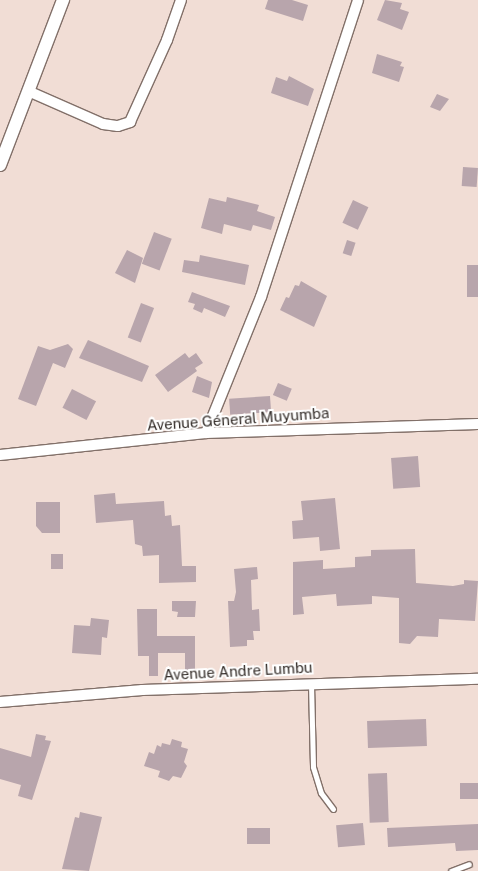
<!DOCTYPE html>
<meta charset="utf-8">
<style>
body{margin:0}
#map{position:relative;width:478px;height:871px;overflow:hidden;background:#f1ddd5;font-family:"Public Sans",sans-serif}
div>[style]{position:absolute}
.building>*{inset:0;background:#b8a5ac;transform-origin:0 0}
.roads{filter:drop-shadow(1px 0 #827069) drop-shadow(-1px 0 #827069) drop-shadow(0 1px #827069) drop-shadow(0 -1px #827069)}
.service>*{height:5px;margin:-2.5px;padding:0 2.5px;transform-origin:2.5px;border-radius:2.5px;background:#fff}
.minor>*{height:10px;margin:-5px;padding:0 5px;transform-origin:5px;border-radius:5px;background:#fff}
.tertiary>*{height:12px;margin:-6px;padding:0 6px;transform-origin:6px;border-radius:6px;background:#fff}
span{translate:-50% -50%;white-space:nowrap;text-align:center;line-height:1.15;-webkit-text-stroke:4px #fff;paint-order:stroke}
.street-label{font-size:15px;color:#332c28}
</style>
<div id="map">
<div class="building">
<i style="clip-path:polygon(268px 0,292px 0,308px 5px,303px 21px,265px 9px)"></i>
<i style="clip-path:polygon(385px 0,402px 3px,400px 9px,409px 12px,402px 30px,377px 20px)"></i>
<i style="clip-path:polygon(377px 54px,402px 62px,400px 66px,404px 67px,399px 82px,372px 73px)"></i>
<i style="clip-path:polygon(289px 76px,314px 89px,308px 106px,271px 93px,276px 77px,287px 81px)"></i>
<i style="clip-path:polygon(437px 94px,449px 99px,440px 111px,430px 107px)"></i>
<i style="left:463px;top:167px;width:15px;height:19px;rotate:4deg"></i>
<i style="clip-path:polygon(227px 197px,259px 205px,257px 211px,275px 217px,271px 230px,253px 225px,251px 231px,224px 224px,222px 234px,201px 228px,209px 198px,226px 202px)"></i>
<i style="left:353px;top:200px;width:17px;height:25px;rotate:25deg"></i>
<i style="left:154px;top:232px;width:19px;height:34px;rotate:21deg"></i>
<i style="left:347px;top:240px;width:9px;height:14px;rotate:18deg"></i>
<i style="clip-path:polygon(127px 250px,143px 258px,135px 283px,115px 273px)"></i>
<i style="clip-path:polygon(200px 255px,249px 265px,245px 285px,182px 272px,184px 260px,199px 262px)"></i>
<i style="left:467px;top:265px;width:11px;height:32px"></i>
<i style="clip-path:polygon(301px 281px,327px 296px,314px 327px,280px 310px,286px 297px,289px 298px,295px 285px,299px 286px)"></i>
<i style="clip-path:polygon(192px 292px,230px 306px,225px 317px,204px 308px,202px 313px,193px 309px,195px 304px,188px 302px)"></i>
<i style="left:141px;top:303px;width:14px;height:37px;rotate:21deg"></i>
<i style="clip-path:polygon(88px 340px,149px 366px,142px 382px,79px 358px)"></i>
<i style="clip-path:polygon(68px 344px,73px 349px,65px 368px,53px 363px,36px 406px,18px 399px,38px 346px,50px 350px)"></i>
<i style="clip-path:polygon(185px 353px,189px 358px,196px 353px,203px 363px,195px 368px,197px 371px,168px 392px,155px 375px)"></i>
<i style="clip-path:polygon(197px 376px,212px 382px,209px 398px,192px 392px)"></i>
<i style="left:278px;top:383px;width:15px;height:13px;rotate:23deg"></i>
<i style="left:72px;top:389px;width:27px;height:21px;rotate:27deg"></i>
<i style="left:270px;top:396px;width:16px;height:41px;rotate:86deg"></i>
<i style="left:418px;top:456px;width:31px;height:27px;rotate:86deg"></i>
<i style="clip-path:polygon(115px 493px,116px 504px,164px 501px,165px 516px,171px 515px,172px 526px,180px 525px,182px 566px,196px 566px,196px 582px,159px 583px,159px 555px,143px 556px,142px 546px,135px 544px,133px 520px,96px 523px,94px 495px)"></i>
<i style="clip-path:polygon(335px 498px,340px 549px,320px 551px,319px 537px,293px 539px,292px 521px,303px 520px,301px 501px)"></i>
<i style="clip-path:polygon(36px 502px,60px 502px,60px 533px,42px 533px,36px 526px)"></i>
<i style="clip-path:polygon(415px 549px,416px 583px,453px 586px,464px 584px,464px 580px,478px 581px,475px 621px,439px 619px,438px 637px,417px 636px,410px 644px,399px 643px,399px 598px,372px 596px,372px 604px,337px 606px,336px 594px,302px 597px,304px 614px,293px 615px,293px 562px,323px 560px,323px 569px,355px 567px,355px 557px,371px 556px,371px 550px)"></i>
<i style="left:51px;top:554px;width:12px;height:15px"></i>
<i style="clip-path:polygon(257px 567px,258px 579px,251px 580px,252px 610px,259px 609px,260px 631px,253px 631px,254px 640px,247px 640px,247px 646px,230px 647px,228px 601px,234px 601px,236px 592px,234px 569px)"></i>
<i style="clip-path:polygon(172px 601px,196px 601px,195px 617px,177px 617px,178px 612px,172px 611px)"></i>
<i style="clip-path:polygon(137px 609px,157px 609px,157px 636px,195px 636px,195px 671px,185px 671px,185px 653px,158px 653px,158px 676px,149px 676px,149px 656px,138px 656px)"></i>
<i style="clip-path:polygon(91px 618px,109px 620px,107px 638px,102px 637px,101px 655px,72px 653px,74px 625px,90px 626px)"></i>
<i style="left:426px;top:719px;width:27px;height:59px;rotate:88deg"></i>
<i style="clip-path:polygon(36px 734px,46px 736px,45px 740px,51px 741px,32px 800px,18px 796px,21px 785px,0 779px,0 748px,31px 757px)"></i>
<i style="clip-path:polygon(172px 739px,182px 742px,181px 747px,188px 749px,184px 762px,187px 766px,181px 778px,173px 776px,169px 781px,158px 777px,160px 771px,144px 766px,149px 752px,154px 754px,157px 745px,161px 747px,162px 743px,170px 745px)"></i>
<i style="left:387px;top:773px;width:49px;height:19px;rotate:88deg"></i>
<i style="left:460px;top:783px;width:18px;height:16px"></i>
<i style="clip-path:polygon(80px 812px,102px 817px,89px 871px,62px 869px,75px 817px,79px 818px)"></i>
<i style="left:363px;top:823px;width:22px;height:27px;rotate:85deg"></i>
<i style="clip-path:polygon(478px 824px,478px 850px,456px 851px,455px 843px,388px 847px,387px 828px)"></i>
<i style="left:270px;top:828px;width:16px;height:23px;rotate:90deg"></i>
</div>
<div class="roads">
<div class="service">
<i style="left:311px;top:684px;width:83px;rotate:88.6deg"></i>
<i style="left:313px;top:767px;width:27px;rotate:73deg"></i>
<i style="left:321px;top:793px;width:20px;rotate:53deg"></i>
<i style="left:451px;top:871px;width:19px;rotate:-21deg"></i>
</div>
<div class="minor">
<i style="left:28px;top:91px;width:82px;rotate:23.7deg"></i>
<i style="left:103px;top:124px;width:15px;rotate:8deg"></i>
<i style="left:118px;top:126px;width:13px;rotate:-18deg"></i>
<i style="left:130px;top:122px;width:90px;rotate:-65.7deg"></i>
<i style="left:167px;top:40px;width:42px;rotate:-70.7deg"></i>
<i style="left:206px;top:433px;width:147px;rotate:-68deg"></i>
<i style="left:261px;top:297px;width:312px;rotate:-71.9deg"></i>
<i style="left:0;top:455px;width:207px;rotate:-6.1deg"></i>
<i style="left:206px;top:433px;width:272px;rotate:-1.9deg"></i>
<i style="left:0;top:702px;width:143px;rotate:-4.8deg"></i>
<i style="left:142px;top:690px;width:336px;rotate:-1.9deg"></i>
</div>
<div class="tertiary">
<i style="left:0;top:165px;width:177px;rotate:-69.1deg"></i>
</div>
</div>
<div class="street-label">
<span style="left:238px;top:419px;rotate:-4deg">Avenue Géneral Muyumba</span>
<span style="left:238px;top:671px;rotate:-3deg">Avenue Andre Lumbu</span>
</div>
</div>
